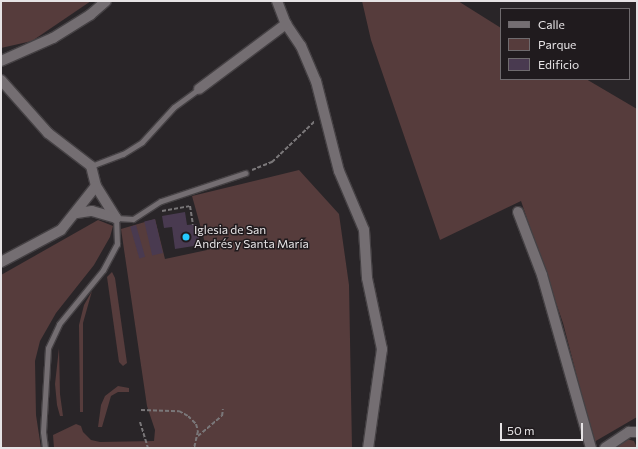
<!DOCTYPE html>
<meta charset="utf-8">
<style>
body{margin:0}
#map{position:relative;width:638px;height:449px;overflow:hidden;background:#292528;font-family:Commissioner,sans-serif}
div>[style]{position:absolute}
.green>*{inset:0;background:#563c3c}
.building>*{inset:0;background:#493a50;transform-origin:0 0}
.path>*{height:2px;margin-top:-1px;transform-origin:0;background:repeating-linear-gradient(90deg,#7a7779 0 4px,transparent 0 6px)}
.roads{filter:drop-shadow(1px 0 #454144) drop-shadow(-1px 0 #454144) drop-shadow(0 1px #454144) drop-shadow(0 -1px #454144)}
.service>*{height:5px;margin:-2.5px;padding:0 2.5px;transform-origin:2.5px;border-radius:2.5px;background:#746e72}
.minor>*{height:10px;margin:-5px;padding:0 5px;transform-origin:5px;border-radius:5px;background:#746e72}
.dots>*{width:11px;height:11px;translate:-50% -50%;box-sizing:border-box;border:2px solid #201b1e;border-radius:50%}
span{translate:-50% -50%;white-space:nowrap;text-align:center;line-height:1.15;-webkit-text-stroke:3px #201b1e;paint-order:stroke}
.poi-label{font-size:12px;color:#e6e3e5}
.left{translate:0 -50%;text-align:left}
.frame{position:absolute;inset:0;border:2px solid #e6e3e5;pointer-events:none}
.legend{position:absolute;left:500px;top:8px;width:130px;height:72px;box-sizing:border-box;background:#201b1e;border:1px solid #6f6b6e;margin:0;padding:5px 7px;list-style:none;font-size:12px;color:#e6e3e5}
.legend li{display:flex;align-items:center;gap:8px;height:20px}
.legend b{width:20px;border:1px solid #6f6b6e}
.scale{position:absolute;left:500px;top:423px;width:83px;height:18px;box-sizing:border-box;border:2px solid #e6e3e5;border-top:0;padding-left:5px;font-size:12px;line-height:14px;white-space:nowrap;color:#e6e3e5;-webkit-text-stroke:3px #201b1e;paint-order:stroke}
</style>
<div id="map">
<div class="green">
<i style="clip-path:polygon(1px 1px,91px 1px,32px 41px,1px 48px)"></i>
<i style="clip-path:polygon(362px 1px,458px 1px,501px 28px,501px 79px,586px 79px,637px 109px,637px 417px,594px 442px,563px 323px,521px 201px,440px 240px,371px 40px)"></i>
<i style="clip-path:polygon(299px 170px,339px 214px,349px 285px,352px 448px,54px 448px,53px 435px,76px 424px,81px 426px,83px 432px,91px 440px,100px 442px,154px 441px,155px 430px,147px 406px,121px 229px,155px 219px,165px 259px,207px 250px,192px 196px)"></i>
<i style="clip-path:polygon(98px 220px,113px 226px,110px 237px,94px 265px,56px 313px,40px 341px,35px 361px,36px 415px,41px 448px,1px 448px,1px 275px)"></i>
<i style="clip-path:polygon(112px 272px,115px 278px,127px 363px,123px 366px,119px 362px,107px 277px)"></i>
<i style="clip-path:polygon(92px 291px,83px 323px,83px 412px,80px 412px,79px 325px,84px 305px)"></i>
<i style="clip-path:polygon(59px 348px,60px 394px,63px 416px,60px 416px,57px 405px,55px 384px)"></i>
<i style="clip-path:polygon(118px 386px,129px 388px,129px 392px,118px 392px,111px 396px,102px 427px,98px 427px,101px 405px,105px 396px)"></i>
<i style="clip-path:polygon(627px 439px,634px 441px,637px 448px,614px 448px)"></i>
</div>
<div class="building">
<i style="clip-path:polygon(185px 212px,187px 225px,197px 224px,200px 245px,175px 249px,172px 227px,164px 228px,162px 216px)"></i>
<i style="left:155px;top:219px;width:35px;height:11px;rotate:77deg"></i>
<i style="left:136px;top:225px;width:33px;height:6px;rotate:74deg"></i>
</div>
<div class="path">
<i style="left:252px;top:170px;width:22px;rotate:-22deg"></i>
<i style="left:272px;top:162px;width:59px;rotate:-43.6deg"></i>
<i style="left:162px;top:211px;width:28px;rotate:-10deg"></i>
<i style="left:190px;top:206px;width:19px;rotate:81deg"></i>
<i style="left:141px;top:410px;width:38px;rotate:2deg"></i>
<i style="left:179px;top:411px;width:10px;rotate:29deg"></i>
<i style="left:188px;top:416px;width:11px;rotate:45deg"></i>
<i style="left:196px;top:424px;width:7px;rotate:74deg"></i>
<i style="left:198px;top:431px;width:17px;rotate:103deg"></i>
<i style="left:140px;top:422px;width:27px;rotate:73deg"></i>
<i style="left:198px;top:436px;width:31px;rotate:-40deg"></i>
<i style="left:222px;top:416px;width:7px;rotate:-82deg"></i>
</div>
<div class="roads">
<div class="service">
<i style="left:91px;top:166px;width:34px;rotate:-21deg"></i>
<i style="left:123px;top:154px;width:22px;rotate:-32deg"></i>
<i style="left:142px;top:142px;width:47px;rotate:-47.6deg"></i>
<i style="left:174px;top:107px;width:31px;rotate:-36deg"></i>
<i style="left:45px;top:448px;width:16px;rotate:-97deg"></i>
<i style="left:43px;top:432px;width:84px;rotate:-86.6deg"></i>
<i style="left:48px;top:348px;width:26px;rotate:-65deg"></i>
<i style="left:59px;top:324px;width:70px;rotate:-50.8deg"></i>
<i style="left:103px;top:270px;width:30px;rotate:-62deg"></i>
<i style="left:117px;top:244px;width:26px;rotate:-92deg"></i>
<i style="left:116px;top:218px;width:17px;rotate:3deg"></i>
<i style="left:133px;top:219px;width:33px;rotate:-33deg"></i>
<i style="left:161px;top:201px;width:89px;rotate:-18.4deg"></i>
</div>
<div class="minor">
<i style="left:277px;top:1px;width:25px;rotate:69deg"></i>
<i style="left:286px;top:24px;width:27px;rotate:56deg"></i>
<i style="left:301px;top:46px;width:38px;rotate:67deg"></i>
<i style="left:316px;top:81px;width:93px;rotate:75.7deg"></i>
<i style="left:339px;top:171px;width:64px;rotate:67deg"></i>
<i style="left:364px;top:230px;width:48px;rotate:86.4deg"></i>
<i style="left:367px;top:278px;width:73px;rotate:78.1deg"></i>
<i style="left:382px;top:349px;width:100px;rotate:98deg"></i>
<i style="left:1px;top:61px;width:57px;rotate:-23.9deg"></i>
<i style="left:53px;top:38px;width:44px;rotate:-31.9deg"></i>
<i style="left:90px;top:15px;width:21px;rotate:-41deg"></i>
<i style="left:1px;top:80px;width:71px;rotate:48.4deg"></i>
<i style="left:48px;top:133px;width:54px;rotate:37.5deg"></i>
<i style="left:91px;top:166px;width:21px;rotate:76deg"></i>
<i style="left:96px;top:186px;width:38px;rotate:58deg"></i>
<i style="left:199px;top:89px;width:109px;rotate:-36.8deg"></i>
<i style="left:518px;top:212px;width:67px;rotate:69.1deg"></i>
<i style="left:542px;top:275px;width:180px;rotate:74.2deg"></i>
<i style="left:77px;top:213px;width:15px;rotate:-8deg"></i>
<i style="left:92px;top:211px;width:25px;rotate:16deg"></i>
<i style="left:1px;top:262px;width:68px;rotate:-28.1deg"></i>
<i style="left:61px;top:230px;width:56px;rotate:-51.5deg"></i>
<i style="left:605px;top:448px;width:29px;rotate:-34deg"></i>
<i style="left:629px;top:432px;width:8px"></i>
</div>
</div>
<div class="dots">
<i style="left:186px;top:237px;background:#25c9fe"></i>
</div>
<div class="poi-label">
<span class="left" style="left:194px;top:237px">Iglesia de San<br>Andrés y Santa María</span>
</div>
<div class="frame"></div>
<ul class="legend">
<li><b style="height:5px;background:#746e72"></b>Calle</li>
<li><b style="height:11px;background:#563c3c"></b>Parque</li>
<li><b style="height:11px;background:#493a50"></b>Edificio</li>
</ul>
<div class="scale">50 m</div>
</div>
